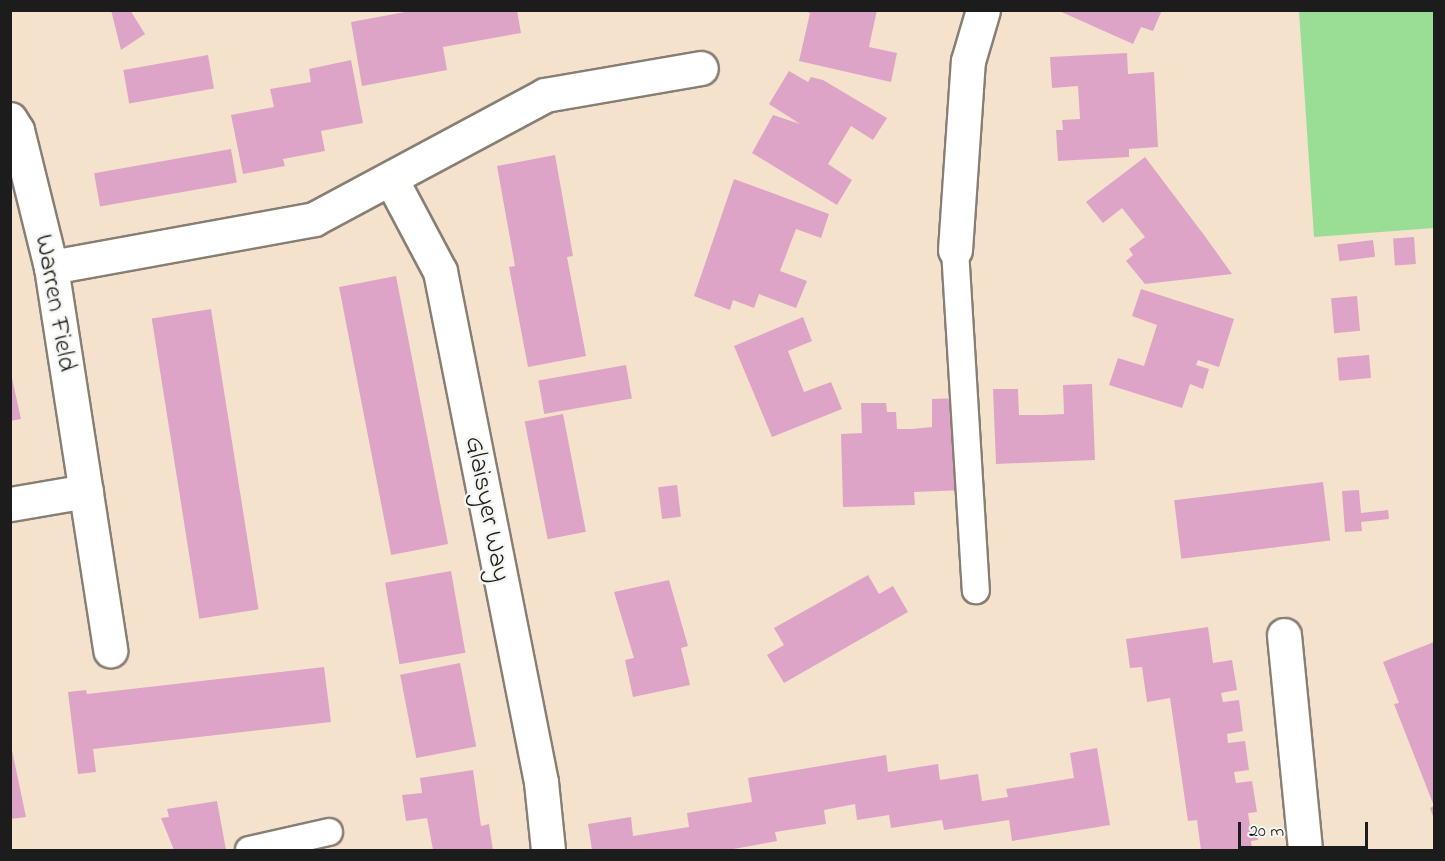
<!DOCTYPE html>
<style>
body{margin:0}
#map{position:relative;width:1445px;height:861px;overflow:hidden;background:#f4e2cd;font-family:"Indie Flower",sans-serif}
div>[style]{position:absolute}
.green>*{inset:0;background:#9ade96}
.building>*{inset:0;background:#dea4c8;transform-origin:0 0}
.roads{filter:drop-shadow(2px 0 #887f74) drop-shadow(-2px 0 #887f74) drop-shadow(0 2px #887f74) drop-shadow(0 -2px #887f74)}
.service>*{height:26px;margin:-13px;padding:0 13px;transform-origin:13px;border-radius:13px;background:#fff}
.minor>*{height:33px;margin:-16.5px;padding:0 16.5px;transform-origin:16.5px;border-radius:16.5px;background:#fff}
span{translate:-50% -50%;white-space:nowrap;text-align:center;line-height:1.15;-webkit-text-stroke:5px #f6f6f2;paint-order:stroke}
.street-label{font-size:27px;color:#1c1c1c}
.frame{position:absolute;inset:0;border:12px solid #1c1c1c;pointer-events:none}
.scale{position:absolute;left:1238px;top:822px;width:130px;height:27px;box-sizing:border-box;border:3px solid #1c1c1c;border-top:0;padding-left:8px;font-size:18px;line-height:21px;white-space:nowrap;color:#1c1c1c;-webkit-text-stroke:4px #f6f6f2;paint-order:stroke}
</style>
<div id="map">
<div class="green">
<i style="clip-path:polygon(1299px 11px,1434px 11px,1434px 228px,1314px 237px)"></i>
</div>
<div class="building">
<i style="clip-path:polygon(111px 10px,130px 10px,145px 34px,121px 50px)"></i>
<i style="clip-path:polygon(416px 10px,517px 10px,521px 33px,443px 47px,447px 70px,362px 86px,351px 22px)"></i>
<i style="clip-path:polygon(801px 10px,877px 10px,869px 47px,897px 53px,891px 82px,799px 61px,810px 13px)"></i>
<i style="clip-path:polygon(1057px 10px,1162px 10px,1153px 31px,1141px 27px,1133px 44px)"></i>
<i style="clip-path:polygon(1127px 53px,1128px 74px,1154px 72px,1158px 147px,1129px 149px,1129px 157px,1058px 161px,1056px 130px,1063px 130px,1062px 120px,1080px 119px,1078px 86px,1052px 88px,1050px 57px)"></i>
<i style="left:208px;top:55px;width:34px;height:86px;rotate:80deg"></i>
<i style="clip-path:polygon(351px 60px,363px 123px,321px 131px,325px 151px,283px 159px,285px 166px,243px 174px,231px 115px,274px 107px,270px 89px,311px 82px,309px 69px)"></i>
<i style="clip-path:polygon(789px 71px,808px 82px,811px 77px,823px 80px,887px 118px,873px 140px,851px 126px,828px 164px,852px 180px,837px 205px,752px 153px,773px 115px,800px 124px,769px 104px)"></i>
<i style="left:231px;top:149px;width:34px;height:139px;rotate:80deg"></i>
<i style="clip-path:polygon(555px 155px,573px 256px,567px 257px,586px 356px,528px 367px,509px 267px,515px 266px,497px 166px)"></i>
<i style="clip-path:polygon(1145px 157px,1204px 235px,1232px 274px,1145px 284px,1126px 261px,1133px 255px,1129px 249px,1145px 237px,1122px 208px,1103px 223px,1086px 202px)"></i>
<i style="clip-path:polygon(734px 179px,829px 214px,821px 238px,796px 229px,780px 271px,807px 281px,796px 308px,759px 294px,754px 308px,733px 300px,730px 310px,694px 296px)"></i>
<i style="left:1414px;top:237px;width:27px;height:21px;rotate:86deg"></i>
<i style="left:1373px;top:240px;width:17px;height:36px;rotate:83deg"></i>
<i style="left:396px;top:276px;width:273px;height:58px;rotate:79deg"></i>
<i style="clip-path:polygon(1141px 289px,1234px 319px,1219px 367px,1198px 360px,1196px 365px,1209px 369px,1203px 389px,1190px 384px,1182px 408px,1109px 385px,1118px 358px,1144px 366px,1157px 325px,1132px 316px)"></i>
<i style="left:1357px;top:296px;width:35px;height:26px;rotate:85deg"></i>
<i style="left:211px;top:309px;width:304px;height:60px;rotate:81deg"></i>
<i style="clip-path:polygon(803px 317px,812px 341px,788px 351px,804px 392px,831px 382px,842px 409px,772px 437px,734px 346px)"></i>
<i style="left:1369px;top:355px;width:23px;height:32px;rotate:85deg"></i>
<i style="left:626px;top:365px;width:34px;height:89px;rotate:80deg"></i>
<i style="clip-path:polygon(10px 369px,21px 419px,10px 421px)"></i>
<i style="clip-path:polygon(1092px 384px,1095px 460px,996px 464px,993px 389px,1018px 389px,1019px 415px,1044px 415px,1064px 414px,1063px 385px)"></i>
<i style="clip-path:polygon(961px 398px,965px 490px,914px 492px,915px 505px,843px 507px,841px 434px,862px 433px,861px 403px,886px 403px,887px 412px,896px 412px,897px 429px,912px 429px,932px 427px,932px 399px)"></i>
<i style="left:563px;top:414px;width:120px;height:39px;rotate:79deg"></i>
<i style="left:1323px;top:482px;width:59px;height:150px;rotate:83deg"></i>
<i style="left:677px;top:485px;width:32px;height:19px;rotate:83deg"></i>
<i style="clip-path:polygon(1359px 490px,1361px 513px,1388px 510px,1389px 519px,1361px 522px,1362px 531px,1345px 532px,1342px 491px)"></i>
<i style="left:451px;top:571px;width:83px;height:67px;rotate:80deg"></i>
<i style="clip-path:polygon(868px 575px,879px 594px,893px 586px,908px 612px,784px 683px,767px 655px,784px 645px,774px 628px)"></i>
<i style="clip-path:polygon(669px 580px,688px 646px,681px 648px,690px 685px,633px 697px,625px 660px,634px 658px,614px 592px)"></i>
<i style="clip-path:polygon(1208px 627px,1213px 663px,1232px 660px,1237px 690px,1221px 693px,1223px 702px,1239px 700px,1243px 731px,1227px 734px,1228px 743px,1245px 741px,1249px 770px,1234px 772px,1236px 783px,1252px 781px,1257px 812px,1248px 813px,1250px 826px,1255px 825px,1258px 840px,1251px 841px,1252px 849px,1201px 850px,1197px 820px,1188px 821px,1170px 698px,1147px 702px,1142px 667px,1130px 668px,1126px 639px)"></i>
<i style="clip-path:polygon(1434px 642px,1434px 819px,1430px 808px,1434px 806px,1394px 704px,1399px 703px,1383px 662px)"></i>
<i style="left:460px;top:663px;width:85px;height:61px;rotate:79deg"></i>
<i style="clip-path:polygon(324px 667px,331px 722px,93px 749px,96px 772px,78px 774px,68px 692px,86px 690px,87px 694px)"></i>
<i style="clip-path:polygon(10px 741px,26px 817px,10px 819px)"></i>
<i style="clip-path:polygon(1097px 748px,1110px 825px,1012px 841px,1009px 820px,944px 830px,942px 820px,891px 828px,889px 815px,857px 820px,855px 804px,824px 810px,826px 824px,775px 832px,777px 841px,728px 850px,592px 850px,588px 824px,631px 817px,633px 836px,689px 827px,687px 813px,752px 802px,748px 778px,886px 755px,888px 772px,938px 764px,940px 780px,978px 774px,982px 801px,1008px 797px,1006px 789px,1074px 778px,1070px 753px)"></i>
<i style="clip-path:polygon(473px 770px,481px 826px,489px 824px,493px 850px,433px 850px,427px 818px,406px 821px,402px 795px,422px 793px,420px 778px)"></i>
<i style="clip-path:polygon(217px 801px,226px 850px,174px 850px,161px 818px,169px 817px,167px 809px)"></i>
</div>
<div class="roads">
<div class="service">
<i style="left:955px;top:250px;width:341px;rotate:86.5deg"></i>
<i style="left:249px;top:850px;width:82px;rotate:-12.7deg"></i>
</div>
<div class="minor">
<i style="left:10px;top:119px;width:13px;rotate:58deg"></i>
<i style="left:17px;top:130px;width:141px;rotate:76.1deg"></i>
<i style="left:51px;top:267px;width:388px;rotate:81.2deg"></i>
<i style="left:391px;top:179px;width:104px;rotate:62deg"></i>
<i style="left:440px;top:271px;width:521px;rotate:78.82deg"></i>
<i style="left:541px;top:782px;width:68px;rotate:84.1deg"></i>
<i style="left:955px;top:250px;width:189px;rotate:-86.1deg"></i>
<i style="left:968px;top:61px;width:53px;rotate:-73.6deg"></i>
<i style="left:51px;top:267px;width:267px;rotate:-10.3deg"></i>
<i style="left:314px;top:219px;width:262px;rotate:-28.2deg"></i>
<i style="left:545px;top:95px;width:158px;rotate:-9.8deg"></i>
<i style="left:10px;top:504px;width:77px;rotate:-9.7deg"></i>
<i style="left:1284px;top:635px;width:216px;rotate:84.4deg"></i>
</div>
</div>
<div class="street-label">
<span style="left:55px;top:303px;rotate:80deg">Warren Field</span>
<span style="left:487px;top:509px;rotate:79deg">Glaisyer Way</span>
</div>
<div class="frame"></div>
<div class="scale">20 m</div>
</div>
